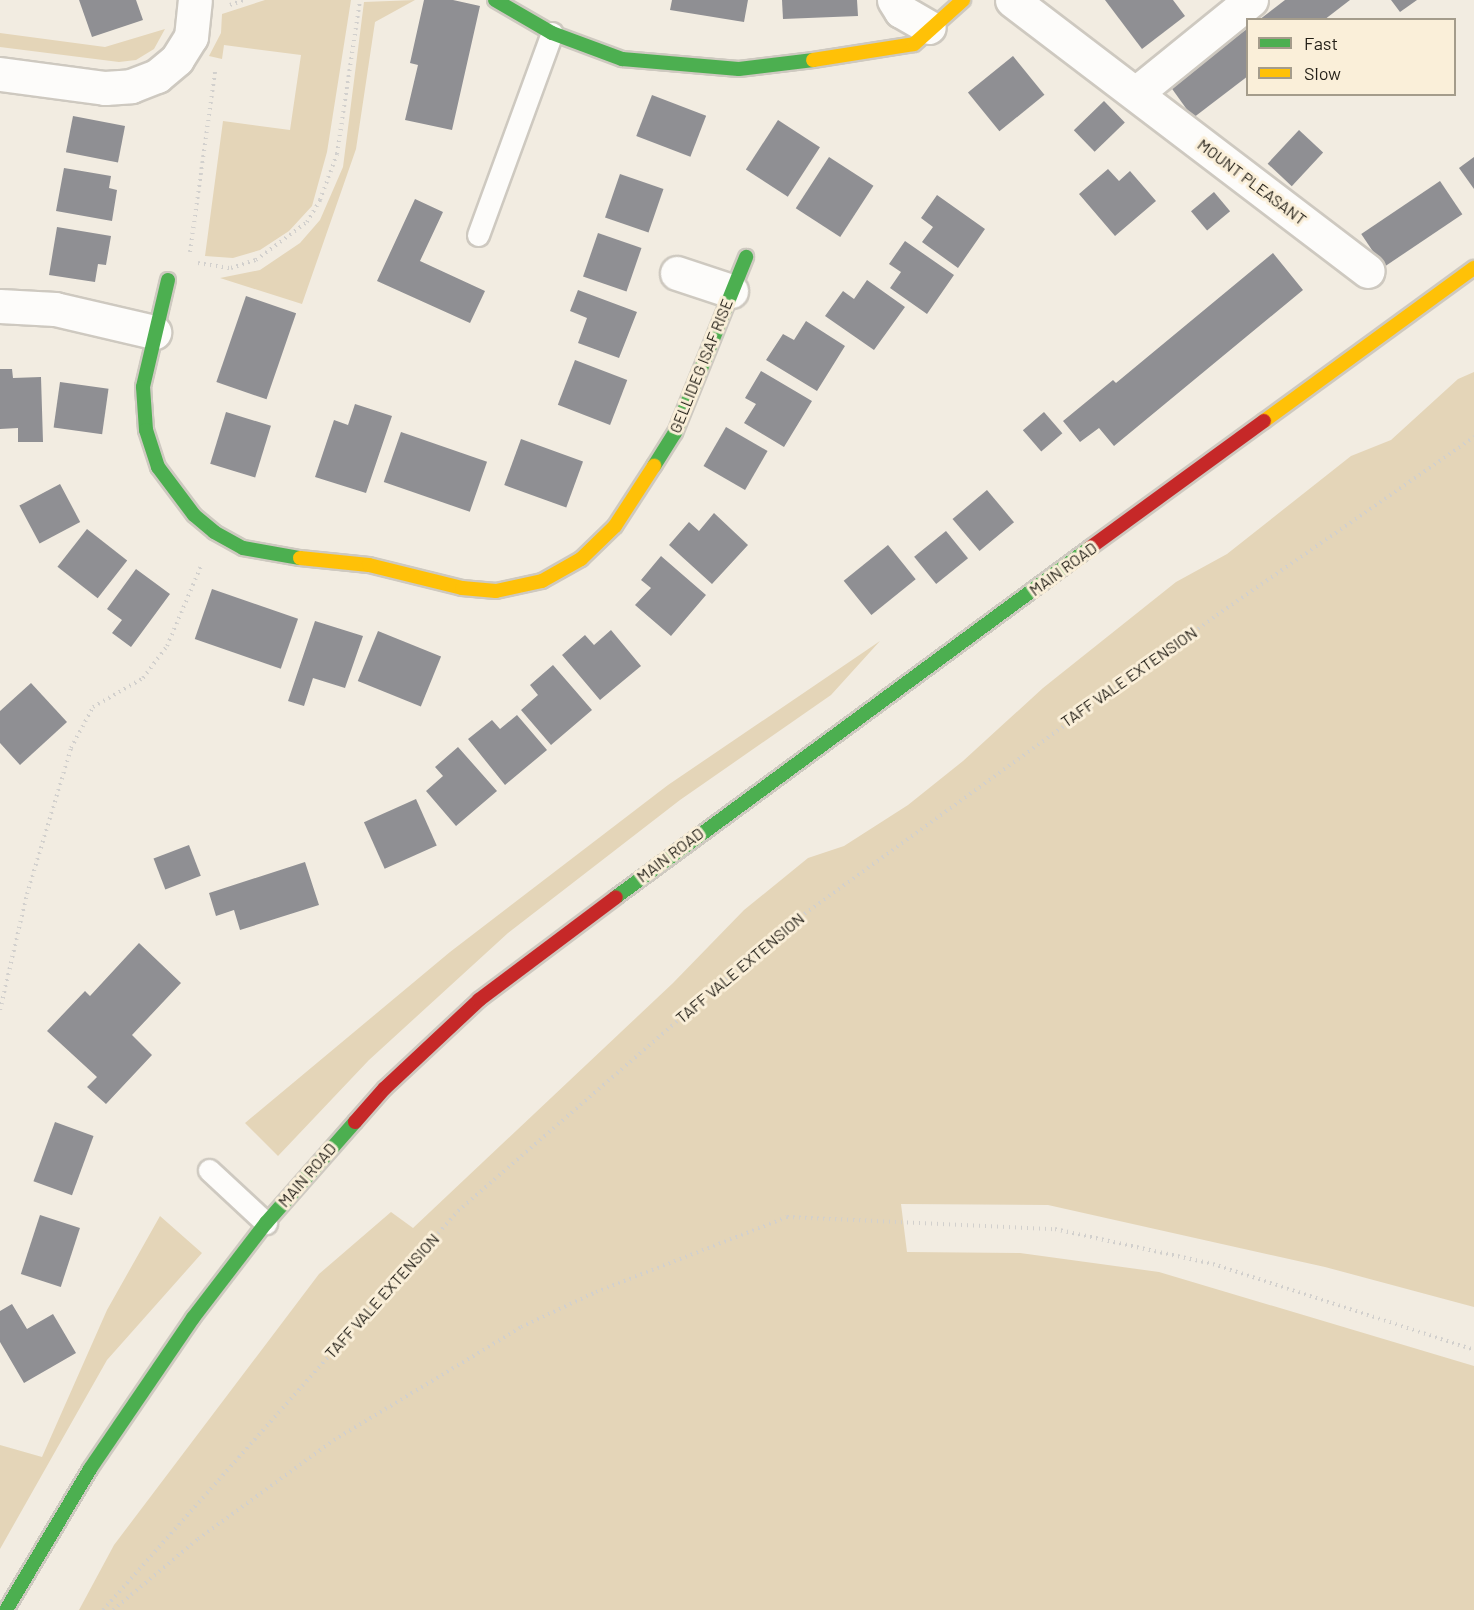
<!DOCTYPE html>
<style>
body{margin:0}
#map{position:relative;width:1474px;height:1610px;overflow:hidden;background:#f2ece1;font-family:Barlow,sans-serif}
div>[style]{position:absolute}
.green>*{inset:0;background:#e4d5b8}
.building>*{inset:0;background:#8f8f93;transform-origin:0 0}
.path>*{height:4px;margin-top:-2px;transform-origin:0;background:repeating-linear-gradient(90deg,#d2d0cd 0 1.5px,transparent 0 6px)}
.roads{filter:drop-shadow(2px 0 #cec9c0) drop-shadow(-2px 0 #cec9c0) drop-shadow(0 2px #cec9c0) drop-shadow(0 -2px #cec9c0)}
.lane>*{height:21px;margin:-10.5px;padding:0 10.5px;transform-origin:10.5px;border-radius:10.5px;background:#fdfcfa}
.street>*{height:33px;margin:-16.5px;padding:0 16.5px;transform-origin:16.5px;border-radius:16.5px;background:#fdfcfa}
.fast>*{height:14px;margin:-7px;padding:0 7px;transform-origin:7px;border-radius:7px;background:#4caf50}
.slow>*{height:14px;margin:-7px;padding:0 7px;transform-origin:7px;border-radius:7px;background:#ffc107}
.jam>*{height:14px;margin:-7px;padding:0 7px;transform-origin:7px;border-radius:7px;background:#c62828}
span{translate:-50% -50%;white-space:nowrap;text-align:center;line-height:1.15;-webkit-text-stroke:6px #faefd9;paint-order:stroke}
.street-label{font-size:16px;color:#231f17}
.legend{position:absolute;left:1246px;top:18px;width:210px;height:78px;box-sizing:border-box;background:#faefd9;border:2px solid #a49c8b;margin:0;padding:8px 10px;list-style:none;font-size:18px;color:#231f17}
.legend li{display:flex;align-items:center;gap:12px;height:30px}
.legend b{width:30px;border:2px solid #a49c8b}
</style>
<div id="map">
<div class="green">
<i style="clip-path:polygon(265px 0,351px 0,327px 152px,312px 206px,289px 231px,260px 250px,233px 258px,205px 256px,223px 121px,290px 130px,301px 55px,224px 45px,222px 59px,209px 56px,221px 33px,222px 14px)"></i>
<i style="clip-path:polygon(415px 0,375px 22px,356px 149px,302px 304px,220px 278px,260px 270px,300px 243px,320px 220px,343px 167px,364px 2px)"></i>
<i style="clip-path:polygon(165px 29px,154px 49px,136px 60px,119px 62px,0 47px,0 33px,105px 47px)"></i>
<i style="clip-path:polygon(1474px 372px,1474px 1307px,1325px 1267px,1048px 1205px,901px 1204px,907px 1252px,1020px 1253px,1159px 1272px,1474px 1366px,1474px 1610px,79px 1610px,114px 1545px,319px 1274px,391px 1212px,413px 1228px,673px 983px,744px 910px,808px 858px,844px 846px,908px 805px,963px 761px,1043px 688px,1176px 582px,1227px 554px,1351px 456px,1391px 440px,1458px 379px)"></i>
<i style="clip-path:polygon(880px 641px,831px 695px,680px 800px,508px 933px,369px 1060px,278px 1156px,245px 1123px,450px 952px,668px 785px)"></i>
<i style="clip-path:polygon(160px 1216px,202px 1253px,107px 1360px,0 1549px,0 1445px,42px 1457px,107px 1310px)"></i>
</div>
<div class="building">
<i style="clip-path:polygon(79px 0,136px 0,143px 20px,92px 37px)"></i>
<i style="clip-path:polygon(424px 0,453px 0,480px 6px,452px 130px,405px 120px,418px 65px,410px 63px)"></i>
<i style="clip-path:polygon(672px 0,748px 0,744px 22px,670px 10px)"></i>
<i style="clip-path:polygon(782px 0,857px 0,858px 16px,783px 19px)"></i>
<i style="clip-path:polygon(1105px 0,1173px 0,1185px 16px,1142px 49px)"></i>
<i style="clip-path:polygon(1285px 0,1350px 0,1324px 20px,1259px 20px)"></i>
<i style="clip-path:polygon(1391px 0,1417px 0,1400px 12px)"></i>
<i style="clip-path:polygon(1248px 28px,1248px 76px,1193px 118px,1170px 86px)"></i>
<i style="left:1013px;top:56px;width:50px;height:58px;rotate:51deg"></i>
<i style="left:652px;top:95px;width:58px;height:44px;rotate:21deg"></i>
<i style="left:1104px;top:101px;width:30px;height:42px;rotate:46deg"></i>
<i style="left:73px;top:116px;width:53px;height:37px;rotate:11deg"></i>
<i style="left:778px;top:120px;width:50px;height:59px;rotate:33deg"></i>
<i style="left:1299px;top:130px;width:33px;height:46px;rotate:43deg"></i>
<i style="left:829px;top:157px;width:53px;height:61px;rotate:33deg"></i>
<i style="clip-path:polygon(1474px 157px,1474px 189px,1459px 168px)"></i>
<i style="clip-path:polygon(64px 168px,111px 176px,109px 188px,117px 190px,112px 221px,56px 211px)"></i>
<i style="clip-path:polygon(1108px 169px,1119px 181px,1130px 171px,1156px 201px,1115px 236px,1079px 194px)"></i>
<i style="left:620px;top:174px;width:46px;height:46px;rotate:19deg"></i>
<i style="left:1440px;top:181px;width:40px;height:95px;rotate:56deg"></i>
<i style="left:1214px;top:192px;width:25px;height:30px;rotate:50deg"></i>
<i style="clip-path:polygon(937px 195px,985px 229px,958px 268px,922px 242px,933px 227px,921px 218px)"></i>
<i style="clip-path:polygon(415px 199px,443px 212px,420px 261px,485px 291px,470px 323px,377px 281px)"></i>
<i style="clip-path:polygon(57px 227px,111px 236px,106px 265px,98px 264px,95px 282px,49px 275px)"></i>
<i style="left:598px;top:233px;width:46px;height:46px;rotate:19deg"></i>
<i style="clip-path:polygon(905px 241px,954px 275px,927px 314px,890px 288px,901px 272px,889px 264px)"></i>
<i style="clip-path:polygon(1273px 253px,1303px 290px,1114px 446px,1099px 428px,1080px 442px,1063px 421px,1113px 380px,1116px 383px)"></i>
<i style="clip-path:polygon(867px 280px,905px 307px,874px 350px,825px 316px,843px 291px,854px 299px)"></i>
<i style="clip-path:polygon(578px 290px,637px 312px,619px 358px,578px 343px,587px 318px,570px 311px)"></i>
<i style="left:246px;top:296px;width:53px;height:91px;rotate:19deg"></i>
<i style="clip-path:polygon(806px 321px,845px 346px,817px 391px,766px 360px,783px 334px,794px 340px)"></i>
<i style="left:575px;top:360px;width:56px;height:48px;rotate:21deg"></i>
<i style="clip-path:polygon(0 369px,12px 369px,13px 378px,41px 377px,43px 442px,18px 442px,18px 428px,0 429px)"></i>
<i style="clip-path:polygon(761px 371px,812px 401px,784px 447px,744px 423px,756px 404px,745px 398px)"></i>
<i style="left:60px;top:382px;width:49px;height:46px;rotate:8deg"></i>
<i style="clip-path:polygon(355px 404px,392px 416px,366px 493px,315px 477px,334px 420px,348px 425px)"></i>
<i style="left:226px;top:412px;width:47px;height:54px;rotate:17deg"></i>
<i style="left:1044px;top:412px;width:28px;height:28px;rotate:49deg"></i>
<i style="left:726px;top:427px;width:48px;height:45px;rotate:30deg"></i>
<i style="left:401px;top:432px;width:91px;height:53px;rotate:19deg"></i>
<i style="left:521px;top:439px;width:66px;height:49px;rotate:20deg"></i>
<i style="left:60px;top:484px;width:43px;height:46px;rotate:62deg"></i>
<i style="left:987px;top:490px;width:42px;height:45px;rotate:50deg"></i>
<i style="clip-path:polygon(714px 513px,748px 545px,712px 584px,669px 545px,689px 522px,699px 531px)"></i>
<i style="left:87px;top:529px;width:51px;height:48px;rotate:38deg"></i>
<i style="left:946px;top:531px;width:35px;height:41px;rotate:51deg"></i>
<i style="left:888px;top:545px;width:44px;height:57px;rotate:51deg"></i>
<i style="clip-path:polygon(661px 556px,706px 595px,671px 636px,635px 605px,651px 588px,641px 580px)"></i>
<i style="clip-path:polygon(136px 569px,170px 594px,131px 647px,112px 633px,122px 620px,107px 609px)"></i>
<i style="left:212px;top:589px;width:91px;height:53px;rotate:19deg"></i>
<i style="clip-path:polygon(315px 621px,363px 636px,345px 688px,313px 678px,304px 706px,288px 701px)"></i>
<i style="clip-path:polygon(611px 630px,641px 666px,600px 700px,562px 655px,585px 635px,594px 645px)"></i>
<i style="left:378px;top:631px;width:68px;height:54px;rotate:22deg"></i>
<i style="clip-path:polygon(553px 665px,592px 710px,551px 745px,521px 710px,538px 695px,530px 685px)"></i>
<i style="clip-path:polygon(31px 683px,67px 722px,20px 765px,0 743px,0 711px)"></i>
<i style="clip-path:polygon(517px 715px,547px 750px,505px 785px,468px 739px,492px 720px,500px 729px)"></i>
<i style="clip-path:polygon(458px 747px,497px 791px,456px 826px,426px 791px,443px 776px,435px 767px)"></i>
<i style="left:416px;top:799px;width:51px;height:57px;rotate:66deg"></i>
<i style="left:189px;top:845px;width:33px;height:38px;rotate:69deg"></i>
<i style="clip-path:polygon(305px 862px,319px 905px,240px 930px,234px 910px,216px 916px,209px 893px)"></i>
<i style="clip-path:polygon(139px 943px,181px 983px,132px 1035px,152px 1055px,106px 1104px,87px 1087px,97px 1077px,47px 1031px,85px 991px,90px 996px)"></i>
<i style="left:55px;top:1122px;width:41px;height:63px;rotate:20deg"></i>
<i style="left:40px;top:1215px;width:42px;height:62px;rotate:18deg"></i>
<i style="clip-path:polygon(12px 1304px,27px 1329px,53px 1314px,76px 1353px,24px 1383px,0 1342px,0 1311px)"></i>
</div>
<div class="path">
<i style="left:230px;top:5px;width:15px;rotate:-20deg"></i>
<i style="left:190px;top:252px;width:182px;rotate:-82.1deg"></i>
<i style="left:198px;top:263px;width:33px;rotate:9deg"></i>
<i style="left:231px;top:268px;width:26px;rotate:-18deg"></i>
<i style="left:256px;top:260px;width:64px;rotate:-36.7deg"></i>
<i style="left:307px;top:222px;width:26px;rotate:-59deg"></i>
<i style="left:320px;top:200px;width:49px;rotate:-69.7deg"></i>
<i style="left:337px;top:154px;width:156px;rotate:-81.5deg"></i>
<i style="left:0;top:1010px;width:119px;rotate:-76.9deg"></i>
<i style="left:27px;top:894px;width:152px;rotate:-73.2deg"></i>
<i style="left:71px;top:748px;width:47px;rotate:-61.8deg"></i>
<i style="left:93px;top:707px;width:58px;rotate:-30.1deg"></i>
<i style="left:143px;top:678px;width:40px;rotate:-53deg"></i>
<i style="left:167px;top:646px;width:87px;rotate:-67deg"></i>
<i style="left:103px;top:1610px;width:534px;rotate:-48.34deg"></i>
<i style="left:458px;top:1211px;width:432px;rotate:-40.9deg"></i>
<i style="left:785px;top:928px;width:533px;rotate:-35.92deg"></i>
<i style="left:1217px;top:615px;width:313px;rotate:-34.7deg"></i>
<i style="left:113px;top:1610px;width:111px;rotate:-39.9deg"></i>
<i style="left:198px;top:1539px;width:168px;rotate:-36.1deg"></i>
<i style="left:334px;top:1440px;width:218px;rotate:-31.1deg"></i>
<i style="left:521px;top:1327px;width:83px;rotate:-25deg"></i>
<i style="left:596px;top:1292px;width:205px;rotate:-21.4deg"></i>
<i style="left:787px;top:1217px;width:268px;rotate:2.6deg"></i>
<i style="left:1055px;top:1229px;width:162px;rotate:12.5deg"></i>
<i style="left:1213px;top:1264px;width:275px;rotate:18.2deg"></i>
</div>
<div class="roads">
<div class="lane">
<i style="left:478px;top:235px;width:215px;rotate:-69.9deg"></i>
<i style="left:209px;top:1170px;width:78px;rotate:42.9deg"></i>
</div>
<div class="street">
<i style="left:894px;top:0;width:13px;rotate:58deg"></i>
<i style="left:901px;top:11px;width:32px;rotate:30deg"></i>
<i style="left:1012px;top:0;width:447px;rotate:37.3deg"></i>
<i style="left:0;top:74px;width:106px;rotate:7.6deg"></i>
<i style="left:105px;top:88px;width:26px;rotate:-4deg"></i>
<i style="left:131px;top:86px;width:28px;rotate:-21deg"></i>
<i style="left:157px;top:76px;width:26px;rotate:-40deg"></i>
<i style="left:177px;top:59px;width:26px;rotate:-58deg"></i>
<i style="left:191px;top:37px;width:37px;rotate:-84deg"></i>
<i style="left:1136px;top:93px;width:148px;rotate:-39deg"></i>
<i style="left:677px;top:273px;width:57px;rotate:18.4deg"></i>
<i style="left:0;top:306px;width:55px;rotate:3.1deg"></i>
<i style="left:55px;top:309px;width:102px;rotate:13.1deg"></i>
</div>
<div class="fast">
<i style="left:495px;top:0;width:66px;rotate:30.1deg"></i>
<i style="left:552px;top:33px;width:75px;rotate:20.4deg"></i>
<i style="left:622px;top:59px;width:117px;rotate:4.9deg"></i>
<i style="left:739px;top:69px;width:75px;rotate:-6.9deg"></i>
<i style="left:168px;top:280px;width:110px;rotate:103.2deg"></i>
<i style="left:143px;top:387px;width:43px;rotate:86deg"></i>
<i style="left:146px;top:430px;width:39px;rotate:72deg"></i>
<i style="left:158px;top:467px;width:60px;rotate:53.1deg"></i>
<i style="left:194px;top:515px;width:26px;rotate:40deg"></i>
<i style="left:214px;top:532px;width:33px;rotate:29deg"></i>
<i style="left:243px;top:548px;width:58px;rotate:10deg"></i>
<i style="left:654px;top:466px;width:39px;rotate:-58deg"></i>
<i style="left:675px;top:433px;width:190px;rotate:-68deg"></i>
<i style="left:616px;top:897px;width:590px;rotate:-36.38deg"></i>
<i style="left:6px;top:1610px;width:164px;rotate:-59.2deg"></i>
<i style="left:90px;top:1469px;width:183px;rotate:-55.7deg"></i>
<i style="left:193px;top:1318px;width:120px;rotate:-52.5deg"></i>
<i style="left:266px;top:1223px;width:135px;rotate:-48.6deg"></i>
</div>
<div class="slow">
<i style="left:813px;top:60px;width:102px;rotate:-9deg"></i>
<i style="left:914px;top:44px;width:66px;rotate:-41.9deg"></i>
<i style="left:1264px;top:421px;width:260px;rotate:-36.1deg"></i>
<i style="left:300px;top:558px;width:69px;rotate:5.8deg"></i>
<i style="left:369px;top:565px;width:96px;rotate:13.9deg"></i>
<i style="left:462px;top:588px;width:34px;rotate:5deg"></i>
<i style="left:496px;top:591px;width:47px;rotate:-12.3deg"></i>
<i style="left:542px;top:581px;width:45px;rotate:-29.4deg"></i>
<i style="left:581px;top:559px;width:47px;rotate:-44.1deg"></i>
<i style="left:615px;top:526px;width:72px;rotate:-57deg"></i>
</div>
<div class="jam">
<i style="left:1091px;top:547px;width:214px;rotate:-36.1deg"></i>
<i style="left:355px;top:1122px;width:45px;rotate:-48.6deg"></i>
<i style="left:385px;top:1088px;width:129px;rotate:-43.1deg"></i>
<i style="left:479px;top:1000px;width:171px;rotate:-36.9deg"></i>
</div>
</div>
<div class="street-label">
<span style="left:1252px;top:182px;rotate:37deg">MOUNT PLEASANT</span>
<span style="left:701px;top:366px;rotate:-68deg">GELLIDEG ISAF RISE</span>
<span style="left:1063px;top:569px;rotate:-36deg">MAIN ROAD</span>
<span style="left:1129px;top:677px;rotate:-35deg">TAFF VALE EXTENSION</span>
<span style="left:670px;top:855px;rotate:-37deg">MAIN ROAD</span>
<span style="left:740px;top:968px;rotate:-40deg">TAFF VALE EXTENSION</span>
<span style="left:307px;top:1175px;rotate:-49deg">MAIN ROAD</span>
<span style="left:382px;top:1296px;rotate:-48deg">TAFF VALE EXTENSION</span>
</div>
<ul class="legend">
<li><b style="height:8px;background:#4caf50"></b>Fast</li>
<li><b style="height:8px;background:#ffc107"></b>Slow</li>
</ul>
</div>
